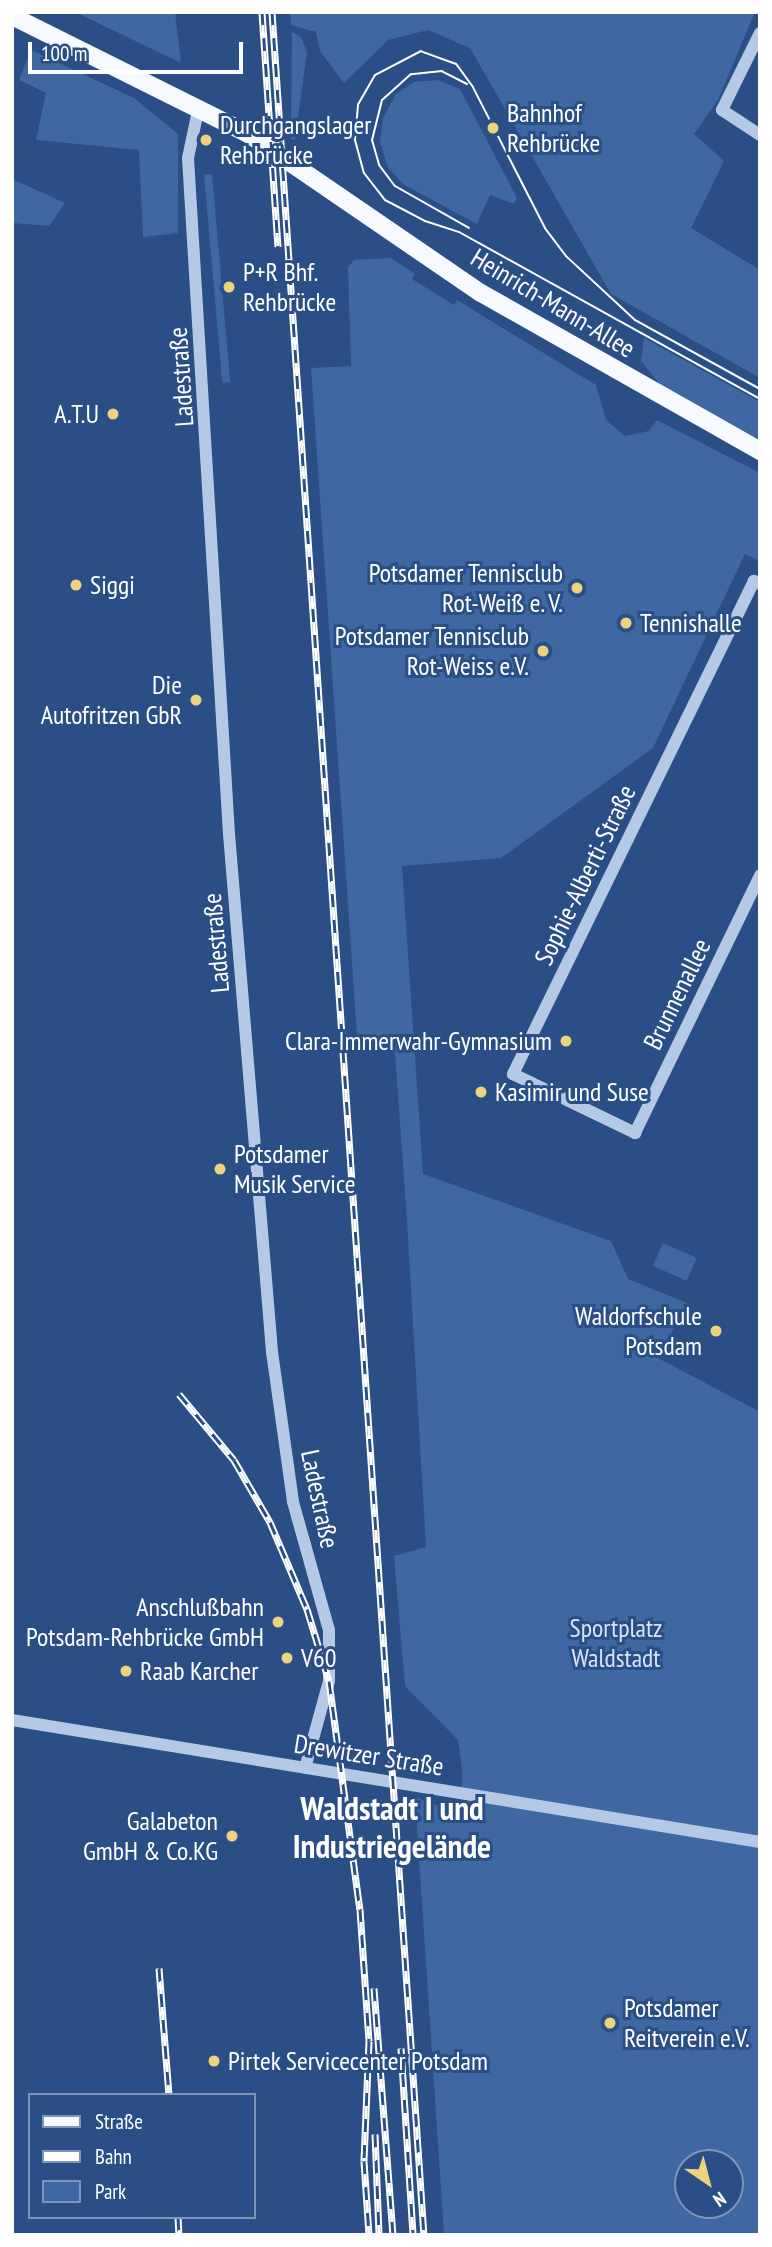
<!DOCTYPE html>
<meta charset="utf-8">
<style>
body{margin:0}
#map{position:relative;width:772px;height:2247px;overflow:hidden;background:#2a4e85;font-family:"PT Sans Narrow",sans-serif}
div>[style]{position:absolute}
.green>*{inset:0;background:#3f67a1;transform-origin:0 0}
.minor>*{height:12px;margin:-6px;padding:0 6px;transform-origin:6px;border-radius:6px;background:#b5c9e7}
.major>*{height:18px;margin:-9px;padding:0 9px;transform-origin:9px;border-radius:9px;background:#f6f9fe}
.tram>*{height:2px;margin:-1px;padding:0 1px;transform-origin:1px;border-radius:1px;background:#fff}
.rail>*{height:7px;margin-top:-3.5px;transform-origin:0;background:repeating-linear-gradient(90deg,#2a4e85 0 13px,#fff 0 26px);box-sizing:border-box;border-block:2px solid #fff}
.dots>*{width:19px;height:19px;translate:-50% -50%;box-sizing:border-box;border:4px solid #2a4e85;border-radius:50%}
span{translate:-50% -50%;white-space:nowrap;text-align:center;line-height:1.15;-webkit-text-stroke:6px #2a4e85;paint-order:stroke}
.poi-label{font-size:26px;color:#fff}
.left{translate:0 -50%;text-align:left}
.right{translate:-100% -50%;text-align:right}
.street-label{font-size:26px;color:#fff}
.park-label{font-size:26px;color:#d8e4f6}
.district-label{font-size:33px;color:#fff;font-weight:700}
.frame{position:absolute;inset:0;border:14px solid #fff;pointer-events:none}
.legend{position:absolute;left:28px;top:2093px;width:228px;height:126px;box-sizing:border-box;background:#2a4e85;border:2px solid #7f95b6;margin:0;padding:9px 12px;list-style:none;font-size:21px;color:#fff}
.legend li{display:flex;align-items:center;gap:14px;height:35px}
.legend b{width:35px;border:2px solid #7f95b6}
.north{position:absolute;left:674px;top:2149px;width:70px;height:70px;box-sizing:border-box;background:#2a4e85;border:2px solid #7f95b6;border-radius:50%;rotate:145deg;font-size:19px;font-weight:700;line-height:28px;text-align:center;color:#fff}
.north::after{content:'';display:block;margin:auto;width:24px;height:32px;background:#eed27c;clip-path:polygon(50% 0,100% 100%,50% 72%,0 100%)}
.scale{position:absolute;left:28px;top:42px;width:215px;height:32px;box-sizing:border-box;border:4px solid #fff;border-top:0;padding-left:9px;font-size:21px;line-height:24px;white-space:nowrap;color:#fff;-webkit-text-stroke:5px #2a4e85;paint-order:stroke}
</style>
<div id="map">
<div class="green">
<i style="clip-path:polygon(75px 12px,175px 12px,181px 63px)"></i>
<i style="clip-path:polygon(290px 12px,755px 12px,718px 100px,694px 134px,724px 161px,691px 228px,760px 270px,760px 378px,611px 294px,470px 48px,428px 30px,388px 40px,344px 83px,320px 51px,316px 32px,291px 25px)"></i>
<i style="clip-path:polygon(292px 32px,301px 37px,307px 52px,295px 140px,291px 139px)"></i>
<i style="clip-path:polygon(31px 50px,134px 98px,178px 134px,178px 233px,143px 237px,139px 150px,36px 140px,46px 93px,19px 80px)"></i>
<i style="clip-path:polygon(438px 80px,460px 89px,517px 198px,514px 204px,490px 195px,477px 224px,403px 184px,388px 167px,380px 143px,383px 118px,396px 94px,414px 82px)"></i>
<i style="left:212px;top:174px;width:209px;height:8px;rotate:85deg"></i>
<i style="clip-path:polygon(12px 179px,65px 203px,49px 226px,12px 223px)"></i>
<i style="clip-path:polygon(evenodd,391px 258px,415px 274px,412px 279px,454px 305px,457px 300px,596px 385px,606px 420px,625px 436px,649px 431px,657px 420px,760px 473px,760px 561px,745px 554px,653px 748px,501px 858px,402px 866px,423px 1174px,611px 1241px,628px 1279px,687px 1303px,658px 1358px,760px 1412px,760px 2235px,444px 2235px,415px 1797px,461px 1814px,462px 1769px,458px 1740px,405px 1686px,394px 1556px,426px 1547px,407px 1221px,395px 1053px,358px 1050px,311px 368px,351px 366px,348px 267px,354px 260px,391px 258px,688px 2163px,730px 2163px,730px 2205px,688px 2205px,688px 2163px)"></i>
<i style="clip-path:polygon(644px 338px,760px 402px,760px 440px,663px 388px,641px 361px)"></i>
<i style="left:663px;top:1243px;width:37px;height:25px;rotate:24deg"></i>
</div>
<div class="minor">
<i style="left:760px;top:33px;width:86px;rotate:116.3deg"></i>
<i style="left:722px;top:110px;width:45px;rotate:33.3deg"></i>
<i style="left:199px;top:106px;width:53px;rotate:101.9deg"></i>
<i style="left:188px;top:158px;width:677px;rotate:86.53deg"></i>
<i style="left:229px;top:834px;width:520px;rotate:85.25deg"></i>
<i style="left:272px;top:1352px;width:151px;rotate:82deg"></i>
<i style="left:293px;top:1502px;width:133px;rotate:74.3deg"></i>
<i style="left:329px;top:1630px;width:51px;rotate:90deg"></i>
<i style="left:329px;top:1681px;width:90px;rotate:105.4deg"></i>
<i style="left:760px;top:584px;width:7px;rotate:-153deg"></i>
<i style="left:754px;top:581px;width:549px;rotate:116.05deg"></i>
<i style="left:513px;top:1074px;width:136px;rotate:25.8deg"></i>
<i style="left:635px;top:1133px;width:287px;rotate:-64.1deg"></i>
<i style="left:12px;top:1720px;width:758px;rotate:9.26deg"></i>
</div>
<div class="major">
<i style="left:12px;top:16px;width:263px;rotate:26.5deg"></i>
<i style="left:247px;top:133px;width:283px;rotate:34.4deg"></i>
<i style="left:481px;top:293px;width:321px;rotate:29.5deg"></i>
</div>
<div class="tram">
<i style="left:467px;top:84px;width:28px;rotate:-153deg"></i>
<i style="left:442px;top:71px;width:31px;rotate:174deg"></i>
<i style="left:411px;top:74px;width:39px;rotate:138deg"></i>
<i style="left:382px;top:100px;width:41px;rotate:104deg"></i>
<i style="left:372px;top:140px;width:26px;rotate:74deg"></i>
<i style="left:379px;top:165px;width:26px;rotate:53deg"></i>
<i style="left:395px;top:186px;width:85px;rotate:29.6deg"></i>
<i style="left:760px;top:389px;width:143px;rotate:-151.1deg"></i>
<i style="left:635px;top:320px;width:94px;rotate:-137.2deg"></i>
<i style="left:566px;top:256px;width:35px;rotate:-127deg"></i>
<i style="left:545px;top:228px;width:158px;rotate:-117.1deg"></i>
<i style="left:473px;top:87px;width:29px;rotate:-126deg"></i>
<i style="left:456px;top:64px;width:37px;rotate:-160deg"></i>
<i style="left:421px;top:51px;width:52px;rotate:152.4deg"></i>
<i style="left:375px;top:75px;width:34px;rotate:120deg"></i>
<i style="left:358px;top:105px;width:35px;rotate:95deg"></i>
<i style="left:355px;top:140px;width:34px;rotate:75deg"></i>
<i style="left:364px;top:173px;width:34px;rotate:52deg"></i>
<i style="left:385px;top:200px;width:45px;rotate:27.7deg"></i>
<i style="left:425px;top:221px;width:36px;rotate:18deg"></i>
<i style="left:459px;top:232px;width:344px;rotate:29deg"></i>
</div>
<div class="rail">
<i style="left:262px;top:12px;width:235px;rotate:86.1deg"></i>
<i style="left:272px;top:12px;width:2228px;rotate:86.09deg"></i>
<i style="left:179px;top:1394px;width:86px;rotate:50.2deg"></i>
<i style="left:234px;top:1460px;width:72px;rotate:59.9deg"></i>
<i style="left:270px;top:1522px;width:95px;rotate:67deg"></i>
<i style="left:307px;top:1609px;width:75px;rotate:73deg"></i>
<i style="left:329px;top:1681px;width:230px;rotate:82.3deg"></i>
<i style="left:360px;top:1909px;width:132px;rotate:86.1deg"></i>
<i style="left:369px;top:2041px;width:120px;rotate:92.4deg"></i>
<i style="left:364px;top:2161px;width:74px;rotate:86.1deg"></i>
<i style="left:159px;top:1968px;width:127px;rotate:85.5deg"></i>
<i style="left:374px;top:1988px;width:248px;rotate:85.6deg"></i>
<i style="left:401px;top:2048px;width:187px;rotate:86.3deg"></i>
<i style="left:375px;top:2134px;width:101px;rotate:87.7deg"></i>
<i style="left:178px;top:2217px;width:18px;rotate:87deg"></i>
</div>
<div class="dots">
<i style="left:493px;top:128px;background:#eed27c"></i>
<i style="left:206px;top:140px;background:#eed27c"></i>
<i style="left:229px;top:287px;background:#eed27c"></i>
<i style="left:113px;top:414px;background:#eed27c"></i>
<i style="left:76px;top:585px;background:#eed27c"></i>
<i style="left:577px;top:588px;background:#eed27c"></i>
<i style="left:626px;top:623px;background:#eed27c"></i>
<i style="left:543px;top:651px;background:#eed27c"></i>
<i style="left:196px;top:700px;background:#eed27c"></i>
<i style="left:566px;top:1041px;background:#eed27c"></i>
<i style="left:481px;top:1092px;background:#eed27c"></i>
<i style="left:220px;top:1169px;background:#eed27c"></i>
<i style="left:716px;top:1331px;background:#eed27c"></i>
<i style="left:278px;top:1622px;background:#eed27c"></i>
<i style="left:287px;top:1658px;background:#eed27c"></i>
<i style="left:126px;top:1671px;background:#eed27c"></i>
<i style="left:232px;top:1836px;background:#eed27c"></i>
<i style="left:610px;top:2023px;background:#eed27c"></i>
<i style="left:214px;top:2061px;background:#eed27c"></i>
</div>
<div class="poi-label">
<span class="left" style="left:507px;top:128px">Bahnhof<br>Rehbrücke</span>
<span class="left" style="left:220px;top:140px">Durchgangslager<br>Rehbrücke</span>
<span class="left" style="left:243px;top:287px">P+R Bhf.<br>Rehbrücke</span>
<span class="right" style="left:99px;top:414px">A.T.U</span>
<span class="right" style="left:563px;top:588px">Potsdamer Tennisclub<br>Rot-Weiß e. V.</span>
<span class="left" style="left:90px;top:585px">Siggi</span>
<span class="left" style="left:640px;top:623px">Tennishalle</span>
<span class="right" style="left:529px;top:651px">Potsdamer Tennisclub<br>Rot-Weiss e.V.</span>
<span class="right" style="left:182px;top:700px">Die<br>Autofritzen GbR</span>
<span class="right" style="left:552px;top:1041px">Clara-Immerwahr-Gymnasium</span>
<span class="left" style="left:495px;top:1092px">Kasimir und Suse</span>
<span class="left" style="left:234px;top:1169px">Potsdamer<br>Musik Service</span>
<span class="right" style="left:702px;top:1331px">Waldorfschule<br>Potsdam</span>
<span class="right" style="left:264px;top:1622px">Anschlußbahn<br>Potsdam-Rehbrücke GmbH</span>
<span class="left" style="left:301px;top:1658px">V60</span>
<span class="left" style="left:140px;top:1671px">Raab Karcher</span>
<span class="right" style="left:218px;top:1836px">Galabeton<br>GmbH &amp; Co.KG</span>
<span class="left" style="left:624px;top:2023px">Potsdamer<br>Reitverein e.V.</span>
<span class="left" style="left:228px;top:2061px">Pirtek Servicecenter Potsdam</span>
</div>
<div class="street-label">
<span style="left:553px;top:303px;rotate:31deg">Heinrich-Mann-Allee</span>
<span style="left:181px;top:377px;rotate:-94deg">Ladestraße</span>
<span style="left:585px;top:875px;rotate:-64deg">Sophie-Alberti-Straße</span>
<span style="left:216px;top:943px;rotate:-95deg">Ladestraße</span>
<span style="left:677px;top:994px;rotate:-64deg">Brunnenallee</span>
<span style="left:320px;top:1499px;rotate:78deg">Ladestraße</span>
<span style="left:369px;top:1755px;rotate:9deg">Drewitzer Straße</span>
</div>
<div class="park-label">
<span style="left:616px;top:1643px">Sportplatz<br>Waldstadt</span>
</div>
<div class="district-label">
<span style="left:392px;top:1827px">Waldstadt I und<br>Industriegelände</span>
</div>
<div class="frame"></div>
<ul class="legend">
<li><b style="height:9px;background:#f6f9fe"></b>Straße</li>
<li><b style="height:9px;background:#fff"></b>Bahn</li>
<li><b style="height:19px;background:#3f67a1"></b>Park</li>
</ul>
<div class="north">N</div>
<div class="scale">100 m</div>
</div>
